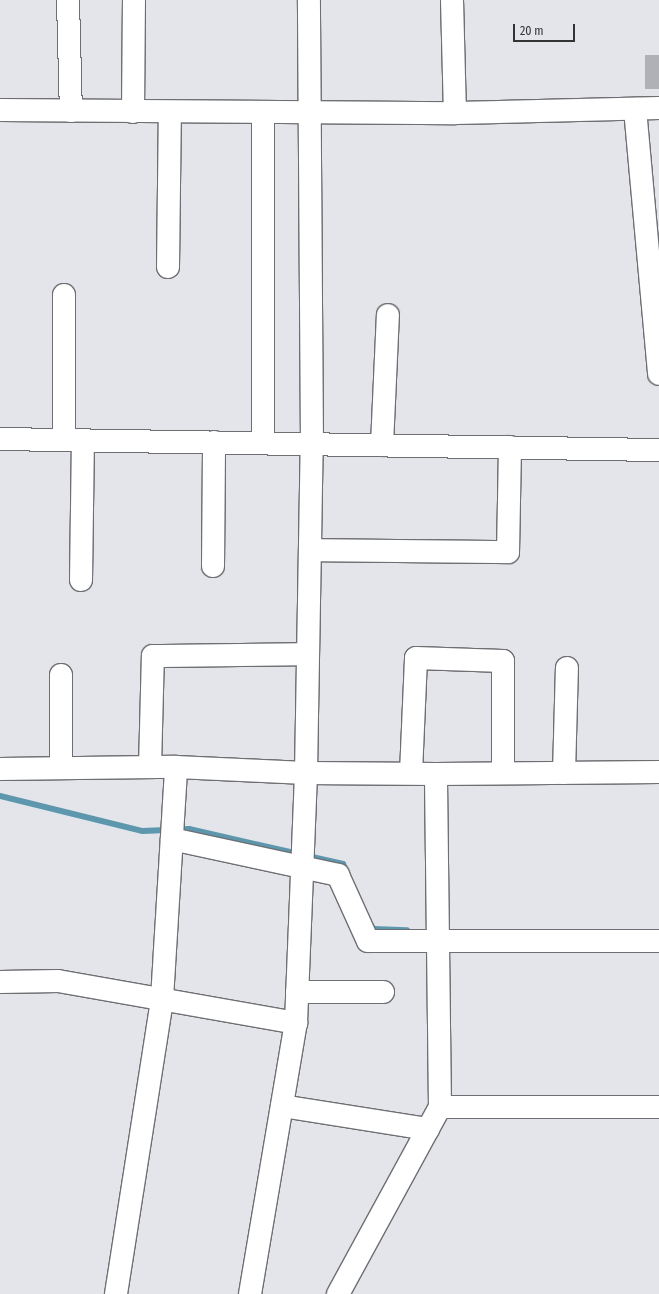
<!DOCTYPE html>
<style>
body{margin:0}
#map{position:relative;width:659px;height:1294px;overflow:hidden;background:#e3e5ea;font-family:"Fira Sans Condensed",sans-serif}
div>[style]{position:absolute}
.stream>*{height:6px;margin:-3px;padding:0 3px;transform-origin:3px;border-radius:3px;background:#5d97ae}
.building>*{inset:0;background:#b0b1b6;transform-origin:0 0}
.roads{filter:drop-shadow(1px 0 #6e6f73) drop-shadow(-1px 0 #6e6f73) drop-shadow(0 1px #6e6f73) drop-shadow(0 -1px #6e6f73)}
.minor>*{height:22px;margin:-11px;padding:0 11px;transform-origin:11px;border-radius:11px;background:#fff}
span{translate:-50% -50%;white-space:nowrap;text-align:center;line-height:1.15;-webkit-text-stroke:3px #e3e5ea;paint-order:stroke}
.scale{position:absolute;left:513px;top:24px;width:62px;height:18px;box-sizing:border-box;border:2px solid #323335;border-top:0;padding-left:5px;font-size:12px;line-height:14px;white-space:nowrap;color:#323335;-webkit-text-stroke:3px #e3e5ea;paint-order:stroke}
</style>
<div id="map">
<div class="stream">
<i style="left:0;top:796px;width:147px;rotate:13.8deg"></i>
<i style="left:143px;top:831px;width:46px;rotate:-2.5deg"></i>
<i style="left:189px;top:829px;width:158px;rotate:12.8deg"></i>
<i style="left:343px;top:864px;width:10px;rotate:66deg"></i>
<i style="left:371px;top:925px;width:4px;rotate:63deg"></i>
<i style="left:373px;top:929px;width:34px;rotate:2deg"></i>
</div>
<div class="building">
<i style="left:645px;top:55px;width:14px;height:34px"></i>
</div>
<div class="roads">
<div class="minor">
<i style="left:68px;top:0;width:111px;rotate:88.5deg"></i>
<i style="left:452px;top:0;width:113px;rotate:88.5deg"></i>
<i style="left:635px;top:109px;width:266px;rotate:84.8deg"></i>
<i style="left:0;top:110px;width:455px;rotate:0.4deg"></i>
<i style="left:455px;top:113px;width:204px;rotate:-1.4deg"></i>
<i style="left:133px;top:112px;width:112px;rotate:-89.5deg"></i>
<i style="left:168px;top:267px;width:155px;rotate:-89.3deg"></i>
<i style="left:0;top:439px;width:659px;rotate:0.96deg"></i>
<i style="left:64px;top:440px;width:145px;rotate:-90deg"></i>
<i style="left:263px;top:443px;width:330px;rotate:-90deg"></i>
<i style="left:382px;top:445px;width:130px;rotate:-87.4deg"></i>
<i style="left:310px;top:550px;width:198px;rotate:0.6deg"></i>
<i style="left:508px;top:552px;width:105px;rotate:-88.9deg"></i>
<i style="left:213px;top:566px;width:124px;rotate:-89.5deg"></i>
<i style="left:81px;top:580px;width:139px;rotate:-89.2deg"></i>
<i style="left:61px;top:675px;width:93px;rotate:90deg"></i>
<i style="left:150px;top:767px;width:111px;rotate:-88.5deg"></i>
<i style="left:153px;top:656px;width:155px;rotate:-0.7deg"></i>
<i style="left:0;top:769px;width:176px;rotate:-0.7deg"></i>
<i style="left:176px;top:767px;width:130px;rotate:2.6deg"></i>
<i style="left:306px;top:773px;width:130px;rotate:0.4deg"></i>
<i style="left:436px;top:774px;width:223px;rotate:-0.5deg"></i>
<i style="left:411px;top:773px;width:115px;rotate:-87.5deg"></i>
<i style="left:416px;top:658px;width:87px;rotate:2deg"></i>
<i style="left:503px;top:661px;width:112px;rotate:90deg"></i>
<i style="left:564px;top:773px;width:105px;rotate:-88.4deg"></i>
<i style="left:172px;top:839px;width:170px;rotate:12.2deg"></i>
<i style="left:338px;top:875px;width:72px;rotate:65.6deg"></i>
<i style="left:368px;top:941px;width:291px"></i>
<i style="left:0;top:982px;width:58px;rotate:-1deg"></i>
<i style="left:58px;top:981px;width:242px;rotate:10deg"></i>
<i style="left:297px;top:992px;width:86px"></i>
<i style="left:282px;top:1106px;width:148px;rotate:9deg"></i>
<i style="left:440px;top:1107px;width:219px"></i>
<i style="left:116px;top:1294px;width:299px;rotate:-81.1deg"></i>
<i style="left:162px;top:999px;width:232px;rotate:-86.5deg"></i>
<i style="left:250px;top:1294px;width:275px;rotate:-80.4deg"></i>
<i style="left:296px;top:1023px;width:250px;rotate:-87.7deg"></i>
<i style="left:306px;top:773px;width:329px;rotate:-89deg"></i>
<i style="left:312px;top:444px;width:444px;rotate:-90.4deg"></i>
<i style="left:338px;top:1294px;width:213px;rotate:-61.4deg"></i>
<i style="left:440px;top:1107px;width:333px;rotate:-90.7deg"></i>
</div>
</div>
<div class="scale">20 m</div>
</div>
